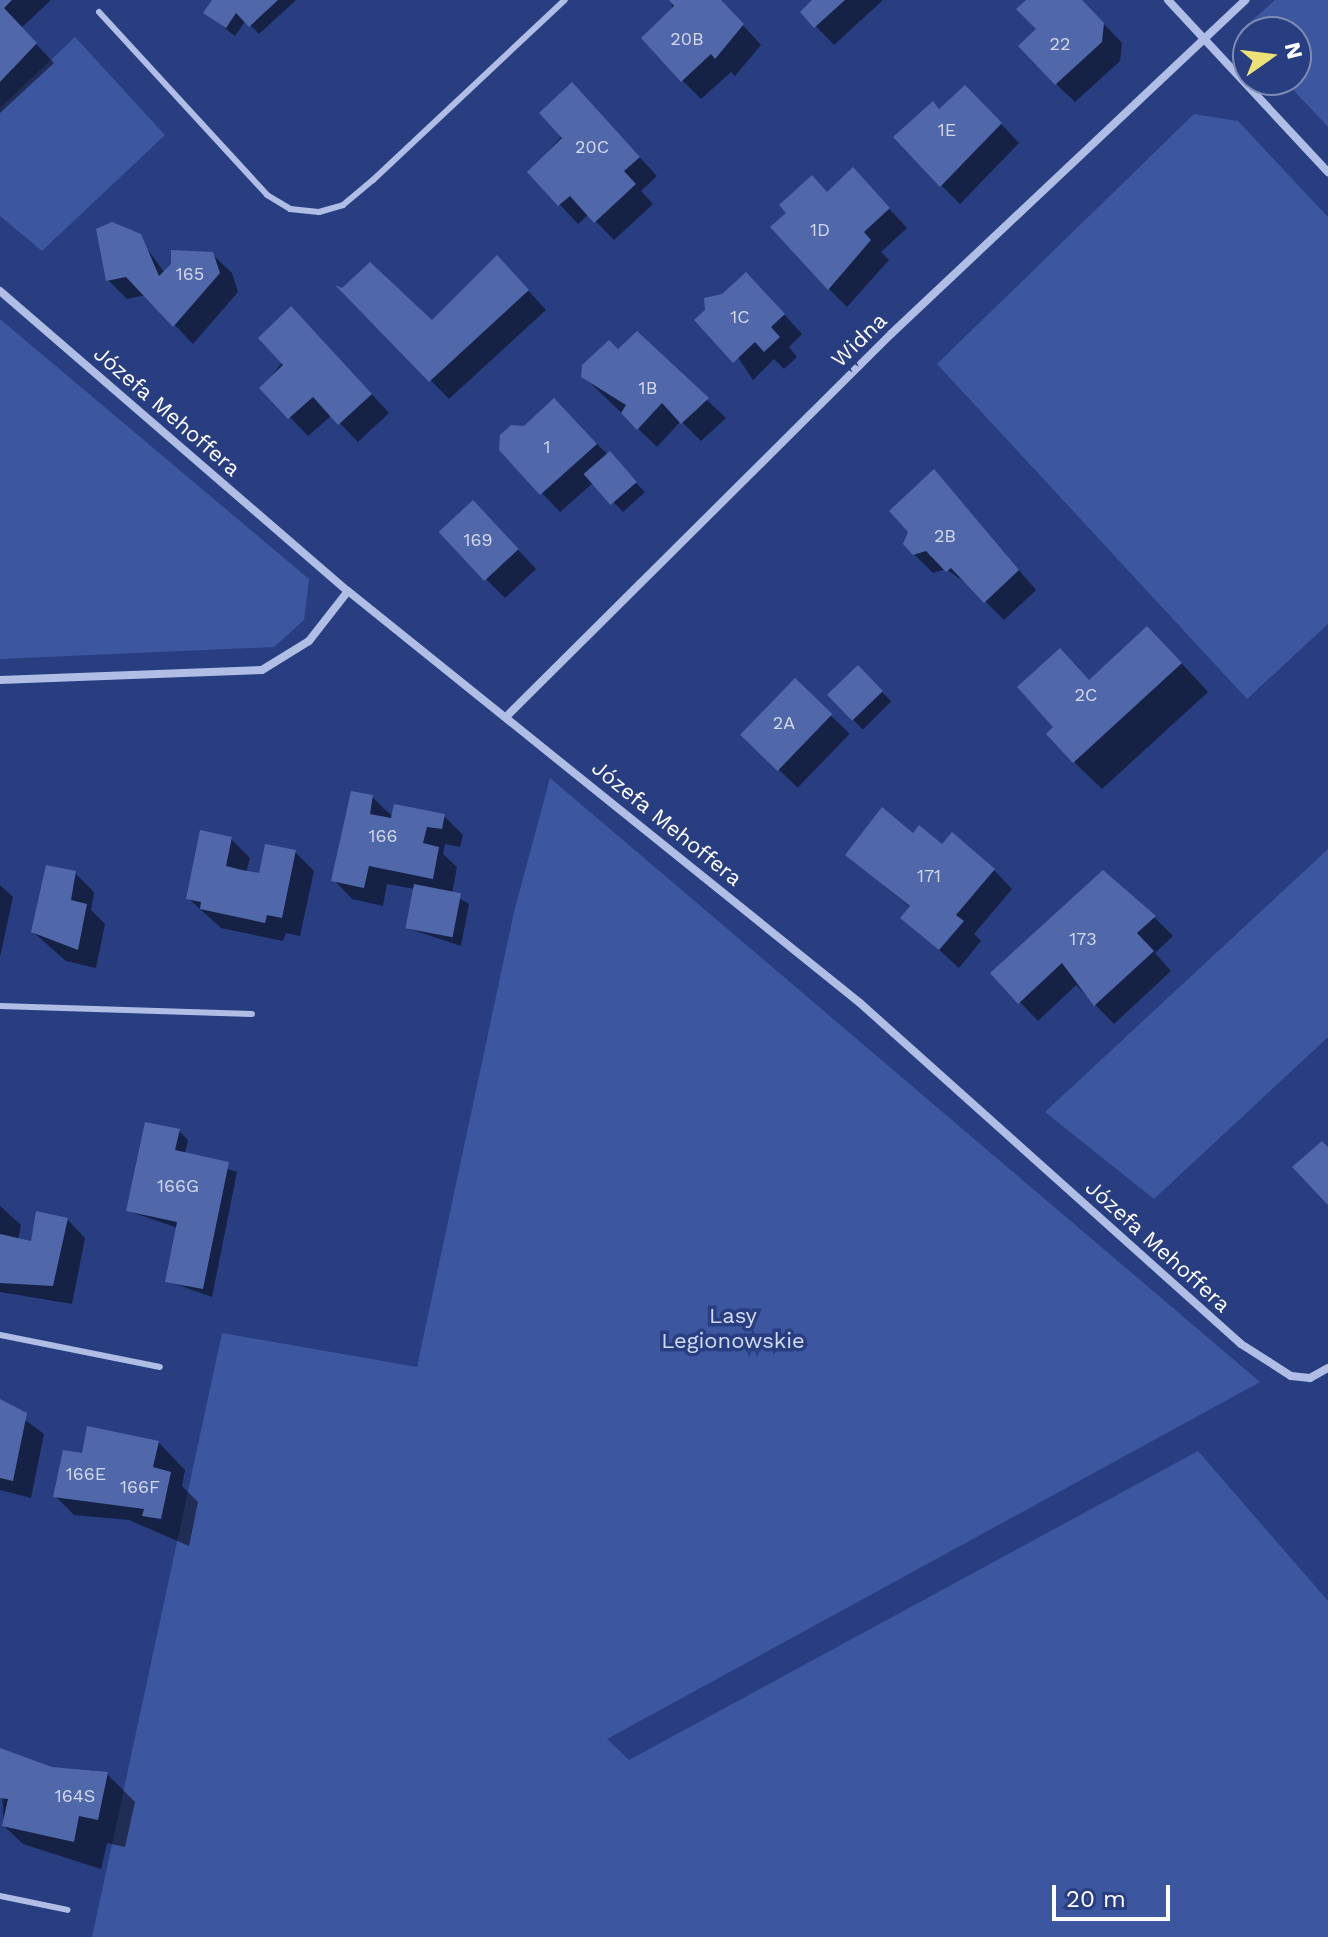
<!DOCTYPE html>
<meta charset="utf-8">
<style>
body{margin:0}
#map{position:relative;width:1328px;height:1937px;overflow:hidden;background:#283e81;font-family:"Work Sans",sans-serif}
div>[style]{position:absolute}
.green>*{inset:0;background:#3c569f}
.shadow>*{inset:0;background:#0007;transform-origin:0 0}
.building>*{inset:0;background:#5067aa;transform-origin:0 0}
.service>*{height:6px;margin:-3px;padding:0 3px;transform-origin:3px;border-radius:3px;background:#b0bee6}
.minor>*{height:8px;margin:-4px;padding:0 4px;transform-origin:4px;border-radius:4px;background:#b0bee6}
span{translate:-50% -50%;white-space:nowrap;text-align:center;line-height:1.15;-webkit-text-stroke:7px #283e81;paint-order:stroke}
.number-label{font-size:18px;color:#d3d9ea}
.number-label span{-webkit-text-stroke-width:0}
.street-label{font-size:22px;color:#fff}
.park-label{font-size:22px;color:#d3dcf5}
.north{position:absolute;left:1232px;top:16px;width:80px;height:80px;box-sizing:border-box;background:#283e81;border:2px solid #7e8bb3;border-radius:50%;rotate:76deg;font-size:22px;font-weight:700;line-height:32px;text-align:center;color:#fff}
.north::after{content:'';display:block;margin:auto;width:28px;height:36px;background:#eee276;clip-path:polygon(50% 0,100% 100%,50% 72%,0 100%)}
.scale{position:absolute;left:1052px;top:1885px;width:118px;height:36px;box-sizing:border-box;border:4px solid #fff;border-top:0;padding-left:10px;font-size:24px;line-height:28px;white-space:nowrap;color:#fff;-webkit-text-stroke:6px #283e81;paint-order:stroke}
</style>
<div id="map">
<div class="green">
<i style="clip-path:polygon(1275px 0,1328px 0,1328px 127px,1284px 80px,1296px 80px,1296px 32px,1248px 32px,1248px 42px,1239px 32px)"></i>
<i style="clip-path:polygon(75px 37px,165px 135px,42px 251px,0 216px,0 108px)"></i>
<i style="clip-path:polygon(1194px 114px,1238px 121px,1328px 217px,1328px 624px,1247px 699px,937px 364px)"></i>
<i style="clip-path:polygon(0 319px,309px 579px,304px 620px,274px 647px,0 659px)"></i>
<i style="clip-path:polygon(550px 778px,1260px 1382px,607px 1739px,629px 1760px,1198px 1451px,1328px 1601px,1328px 1937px,92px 1937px,222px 1333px,417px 1367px,514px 912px)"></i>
<i style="clip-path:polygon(1328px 849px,1328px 1037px,1154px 1199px,1045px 1112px)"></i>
</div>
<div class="shadow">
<i style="clip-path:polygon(0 0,51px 0,21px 28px,54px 63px,0 113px)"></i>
<i style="clip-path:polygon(215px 0,296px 0,259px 34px,246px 20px,235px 36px,206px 13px)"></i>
<i style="clip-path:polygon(671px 0,720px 0,761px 45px,735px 76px,731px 72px,701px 99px,682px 80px)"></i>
<i style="clip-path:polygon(813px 0,883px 0,834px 45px,802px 12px)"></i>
<i style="clip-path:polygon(1028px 0,1081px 0,1122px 43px,1120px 61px,1075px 102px,1056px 84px)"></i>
<i style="clip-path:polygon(590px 104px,657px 176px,641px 191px,653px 204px,614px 240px,589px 214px,578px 224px,530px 172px)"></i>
<i style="clip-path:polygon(984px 106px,1019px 143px,960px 204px,941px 185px,940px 111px)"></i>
<i style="clip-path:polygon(871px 189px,907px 228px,881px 252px,889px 260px,847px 307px,829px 289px,789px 213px,828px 194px)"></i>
<i style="clip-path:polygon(134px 231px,165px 273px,212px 254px,232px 273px,238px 292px,193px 344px,146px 295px,127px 299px,108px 280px,121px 233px)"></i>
<i style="clip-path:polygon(515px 276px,546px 310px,449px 399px,342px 290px,432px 323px)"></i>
<i style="clip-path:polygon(765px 293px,802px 334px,789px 347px,797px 357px,784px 369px,774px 359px,753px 380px,707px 311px)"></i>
<i style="clip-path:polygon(310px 327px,389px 413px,358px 442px,332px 415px,308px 436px,262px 388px)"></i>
<i style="clip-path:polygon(637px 334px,726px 418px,701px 441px,681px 421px,657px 447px,583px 376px)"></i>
<i style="clip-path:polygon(572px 419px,645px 492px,623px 512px,594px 482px,560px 512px,542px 493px,525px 428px)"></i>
<i style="clip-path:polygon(934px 471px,1036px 590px,1004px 620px,970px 586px,946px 569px,933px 573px,914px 554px)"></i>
<i style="clip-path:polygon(492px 522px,536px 569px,505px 598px,486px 579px)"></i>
<i style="clip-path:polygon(1175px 656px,1208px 692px,1102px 789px,1074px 762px,1090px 682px)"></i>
<i style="left:858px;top:668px;width:47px;height:40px;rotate:45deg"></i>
<i style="left:795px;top:681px;width:76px;height:75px;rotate:44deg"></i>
<i style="clip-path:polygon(372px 797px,393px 817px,444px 816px,463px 835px,460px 847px,445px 844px,443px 854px,457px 867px,452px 894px,469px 904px,461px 946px,407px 928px,415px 889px,387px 884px,383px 906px,352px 899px,334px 880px)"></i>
<i style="clip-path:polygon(913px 836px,994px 870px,1012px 889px,974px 934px,981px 941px,959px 968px,903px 917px,911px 908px,848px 855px)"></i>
<i style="clip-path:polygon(231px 839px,250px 858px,246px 873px,260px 875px,295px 852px,314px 871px,300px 936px,286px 933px,283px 941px,221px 928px,188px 898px)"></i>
<i style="clip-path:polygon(75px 873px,94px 892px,91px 910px,105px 924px,96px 968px,66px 961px,33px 932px)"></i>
<i style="clip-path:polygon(0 885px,13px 897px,0 957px)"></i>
<i style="clip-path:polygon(1154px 917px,1173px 936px,1155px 953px,1171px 971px,1114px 1024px,1076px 985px,1038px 1021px,993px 974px)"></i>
<i style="clip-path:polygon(179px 1131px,188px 1140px,185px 1154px,237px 1172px,212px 1297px,167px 1281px,178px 1228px,128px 1211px)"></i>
<i style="clip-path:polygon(0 1206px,21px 1225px,18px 1240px,32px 1243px,67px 1219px,85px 1238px,72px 1304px,0 1292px)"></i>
<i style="clip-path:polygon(0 1401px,44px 1434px,31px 1498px,0 1490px)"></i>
<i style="clip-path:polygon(158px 1442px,185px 1470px,182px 1486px,198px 1502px,189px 1546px,129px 1520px,74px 1515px,55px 1496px,83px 1456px)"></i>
<i style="clip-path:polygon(0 1755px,89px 1777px,91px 1770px,107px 1774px,135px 1802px,125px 1847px,107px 1843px,101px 1869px,23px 1844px,4px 1826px)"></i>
</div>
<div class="building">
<i style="clip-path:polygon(0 0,12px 0,4px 8px,37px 43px,0 82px)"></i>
<i style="clip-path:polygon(212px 0,278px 0,249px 27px,236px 13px,226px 28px,203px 13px)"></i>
<i style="clip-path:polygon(669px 0,721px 0,744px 24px,715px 59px,711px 54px,681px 82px,641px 38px,674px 6px)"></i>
<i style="clip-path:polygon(812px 0,845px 0,814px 28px,800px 12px)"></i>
<i style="clip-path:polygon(1026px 0,1082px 0,1104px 23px,1102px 42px,1055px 85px,1018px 46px,1036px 29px,1016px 9px)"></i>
<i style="clip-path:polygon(572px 82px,640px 157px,624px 171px,636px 184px,594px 223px,570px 196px,558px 206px,527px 172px,562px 138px,539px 113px)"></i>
<i style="clip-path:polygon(965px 85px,1002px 123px,940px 187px,893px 137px,933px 101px,939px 109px)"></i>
<i style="clip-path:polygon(853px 167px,890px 208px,864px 232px,871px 240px,828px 290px,770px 227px,786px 213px,779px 205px,812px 175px,827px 192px)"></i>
<i style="clip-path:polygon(112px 222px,141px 234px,159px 276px,171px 264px,171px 250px,213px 252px,220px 273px,173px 327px,126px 277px,106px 281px,96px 229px)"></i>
<i style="clip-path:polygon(497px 255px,529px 290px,429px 382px,335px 285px,342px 288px,370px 262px,432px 320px)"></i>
<i style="clip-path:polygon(746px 272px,785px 314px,771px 327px,780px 337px,764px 352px,755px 342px,733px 363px,694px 320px,705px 310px,704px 298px,722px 294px)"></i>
<i style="clip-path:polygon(291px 306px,372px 394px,338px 425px,313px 397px,288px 419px,259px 388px,283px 365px,258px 338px)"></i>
<i style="clip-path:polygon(637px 331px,709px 398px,681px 424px,662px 403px,637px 430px,621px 413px,626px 405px,581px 377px,582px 365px,609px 340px,618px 349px)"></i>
<i style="clip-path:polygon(554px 398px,597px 444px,540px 495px,499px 450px,500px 435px,511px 425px,524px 426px)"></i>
<i style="left:610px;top:451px;width:41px;height:35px;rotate:49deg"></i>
<i style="clip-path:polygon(934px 469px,1019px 570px,984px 603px,951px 568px,946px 572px,926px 551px,913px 555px,903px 544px,908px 532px,889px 511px)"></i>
<i style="left:473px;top:500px;width:67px;height:47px;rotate:47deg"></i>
<i style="clip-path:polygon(1147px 626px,1182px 663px,1073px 763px,1046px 734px,1053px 727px,1017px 687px,1060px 648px,1089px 680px)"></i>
<i style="left:858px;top:665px;width:36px;height:43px;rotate:46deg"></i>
<i style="left:795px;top:678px;width:52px;height:79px;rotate:44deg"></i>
<i style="clip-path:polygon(351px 791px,373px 795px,370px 814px,391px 818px,394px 804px,445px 814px,442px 829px,427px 827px,423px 843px,439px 847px,433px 879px,369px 866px,364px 888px,331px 881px)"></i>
<i style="clip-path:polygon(882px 807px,913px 833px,919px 825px,942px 844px,952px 832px,995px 869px,956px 915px,964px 921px,939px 950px,900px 918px,910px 906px,845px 855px)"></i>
<i style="clip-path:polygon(200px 830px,232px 837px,226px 866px,242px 870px,259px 873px,265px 844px,296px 850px,282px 918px,267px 915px,265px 923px,200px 909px,201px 902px,186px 899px)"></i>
<i style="clip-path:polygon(46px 865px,76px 871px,71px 900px,87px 904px,78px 950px,31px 932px)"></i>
<i style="clip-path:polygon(1103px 870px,1156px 916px,1137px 933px,1154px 951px,1094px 1006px,1062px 963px,1018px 1004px,990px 973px)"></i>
<i style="left:414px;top:884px;width:48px;height:45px;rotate:11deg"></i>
<i style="clip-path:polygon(145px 1122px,180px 1129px,175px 1150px,229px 1162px,203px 1289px,165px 1282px,177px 1222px,126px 1211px)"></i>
<i style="clip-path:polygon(1322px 1141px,1328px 1147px,1328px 1205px,1292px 1167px)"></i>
<i style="clip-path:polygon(36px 1211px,68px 1218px,53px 1286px,0 1283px,0 1234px,31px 1241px)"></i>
<i style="clip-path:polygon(0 1399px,27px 1413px,13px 1481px,0 1478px)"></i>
<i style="clip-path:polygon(87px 1426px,159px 1441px,153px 1467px,171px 1472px,161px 1519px,142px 1516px,144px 1509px,53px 1497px,63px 1450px,82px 1453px)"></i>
<i style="clip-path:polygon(0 1748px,52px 1767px,108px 1772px,98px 1820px,79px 1816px,74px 1842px,2px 1826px,8px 1799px,0 1798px)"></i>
</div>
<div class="service">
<i style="left:99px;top:12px;width:248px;rotate:47.4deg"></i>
<i style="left:267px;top:195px;width:27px;rotate:31deg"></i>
<i style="left:290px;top:209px;width:29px;rotate:6deg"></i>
<i style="left:319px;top:212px;width:25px;rotate:-16deg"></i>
<i style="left:343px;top:205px;width:39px;rotate:-40deg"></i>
<i style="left:373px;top:180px;width:263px;rotate:-43.2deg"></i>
<i style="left:0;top:1006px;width:252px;rotate:1.8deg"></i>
<i style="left:0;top:1335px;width:163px;rotate:11.3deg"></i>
<i style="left:0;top:1896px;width:69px;rotate:11.6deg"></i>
</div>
<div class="minor">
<i style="left:1168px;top:0;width:235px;rotate:47.1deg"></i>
<i style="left:0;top:291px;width:459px;rotate:40.8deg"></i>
<i style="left:348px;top:591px;width:657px;rotate:38.82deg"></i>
<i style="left:860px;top:1003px;width:511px;rotate:41.83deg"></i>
<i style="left:1241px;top:1344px;width:59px;rotate:32.6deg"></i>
<i style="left:1291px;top:1376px;width:19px;rotate:6deg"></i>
<i style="left:1310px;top:1378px;width:21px;rotate:-29deg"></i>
<i style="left:0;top:680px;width:262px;rotate:-2.2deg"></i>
<i style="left:262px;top:670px;width:55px;rotate:-31.7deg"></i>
<i style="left:309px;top:641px;width:63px;rotate:-52deg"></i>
<i style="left:507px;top:716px;width:542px;rotate:-44.85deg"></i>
<i style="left:891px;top:334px;width:487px;rotate:-43.3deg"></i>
</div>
<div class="number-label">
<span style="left:687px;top:39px">20B</span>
<span style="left:1060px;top:44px">22</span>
<span style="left:947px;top:130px">1E</span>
<span style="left:592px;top:147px">20C</span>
<span style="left:820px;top:230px">1D</span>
<span style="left:190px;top:274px">165</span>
<span style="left:740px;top:317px">1C</span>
<span style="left:648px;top:388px">1B</span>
<span style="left:547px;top:447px">1</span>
<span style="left:945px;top:536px">2B</span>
<span style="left:478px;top:540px">169</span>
<span style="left:1086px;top:695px">2C</span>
<span style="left:784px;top:723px">2A</span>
<span style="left:383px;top:836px">166</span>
<span style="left:929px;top:876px">171</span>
<span style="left:1083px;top:939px">173</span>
<span style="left:178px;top:1186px">166G</span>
<span style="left:86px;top:1474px">166E</span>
<span style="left:140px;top:1487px">166F</span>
<span style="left:75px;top:1796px">164S</span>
</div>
<div class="street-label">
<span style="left:859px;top:340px;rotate:-44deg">Widna</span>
<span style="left:167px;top:411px;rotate:41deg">Józefa Mehoffera</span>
<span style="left:667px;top:823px;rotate:39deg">Józefa Mehoffera</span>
<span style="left:1158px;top:1246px;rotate:42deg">Józefa Mehoffera</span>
</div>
<div class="park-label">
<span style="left:733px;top:1328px">Lasy<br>Legionowskie</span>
</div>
<div class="north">N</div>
<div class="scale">20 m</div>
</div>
